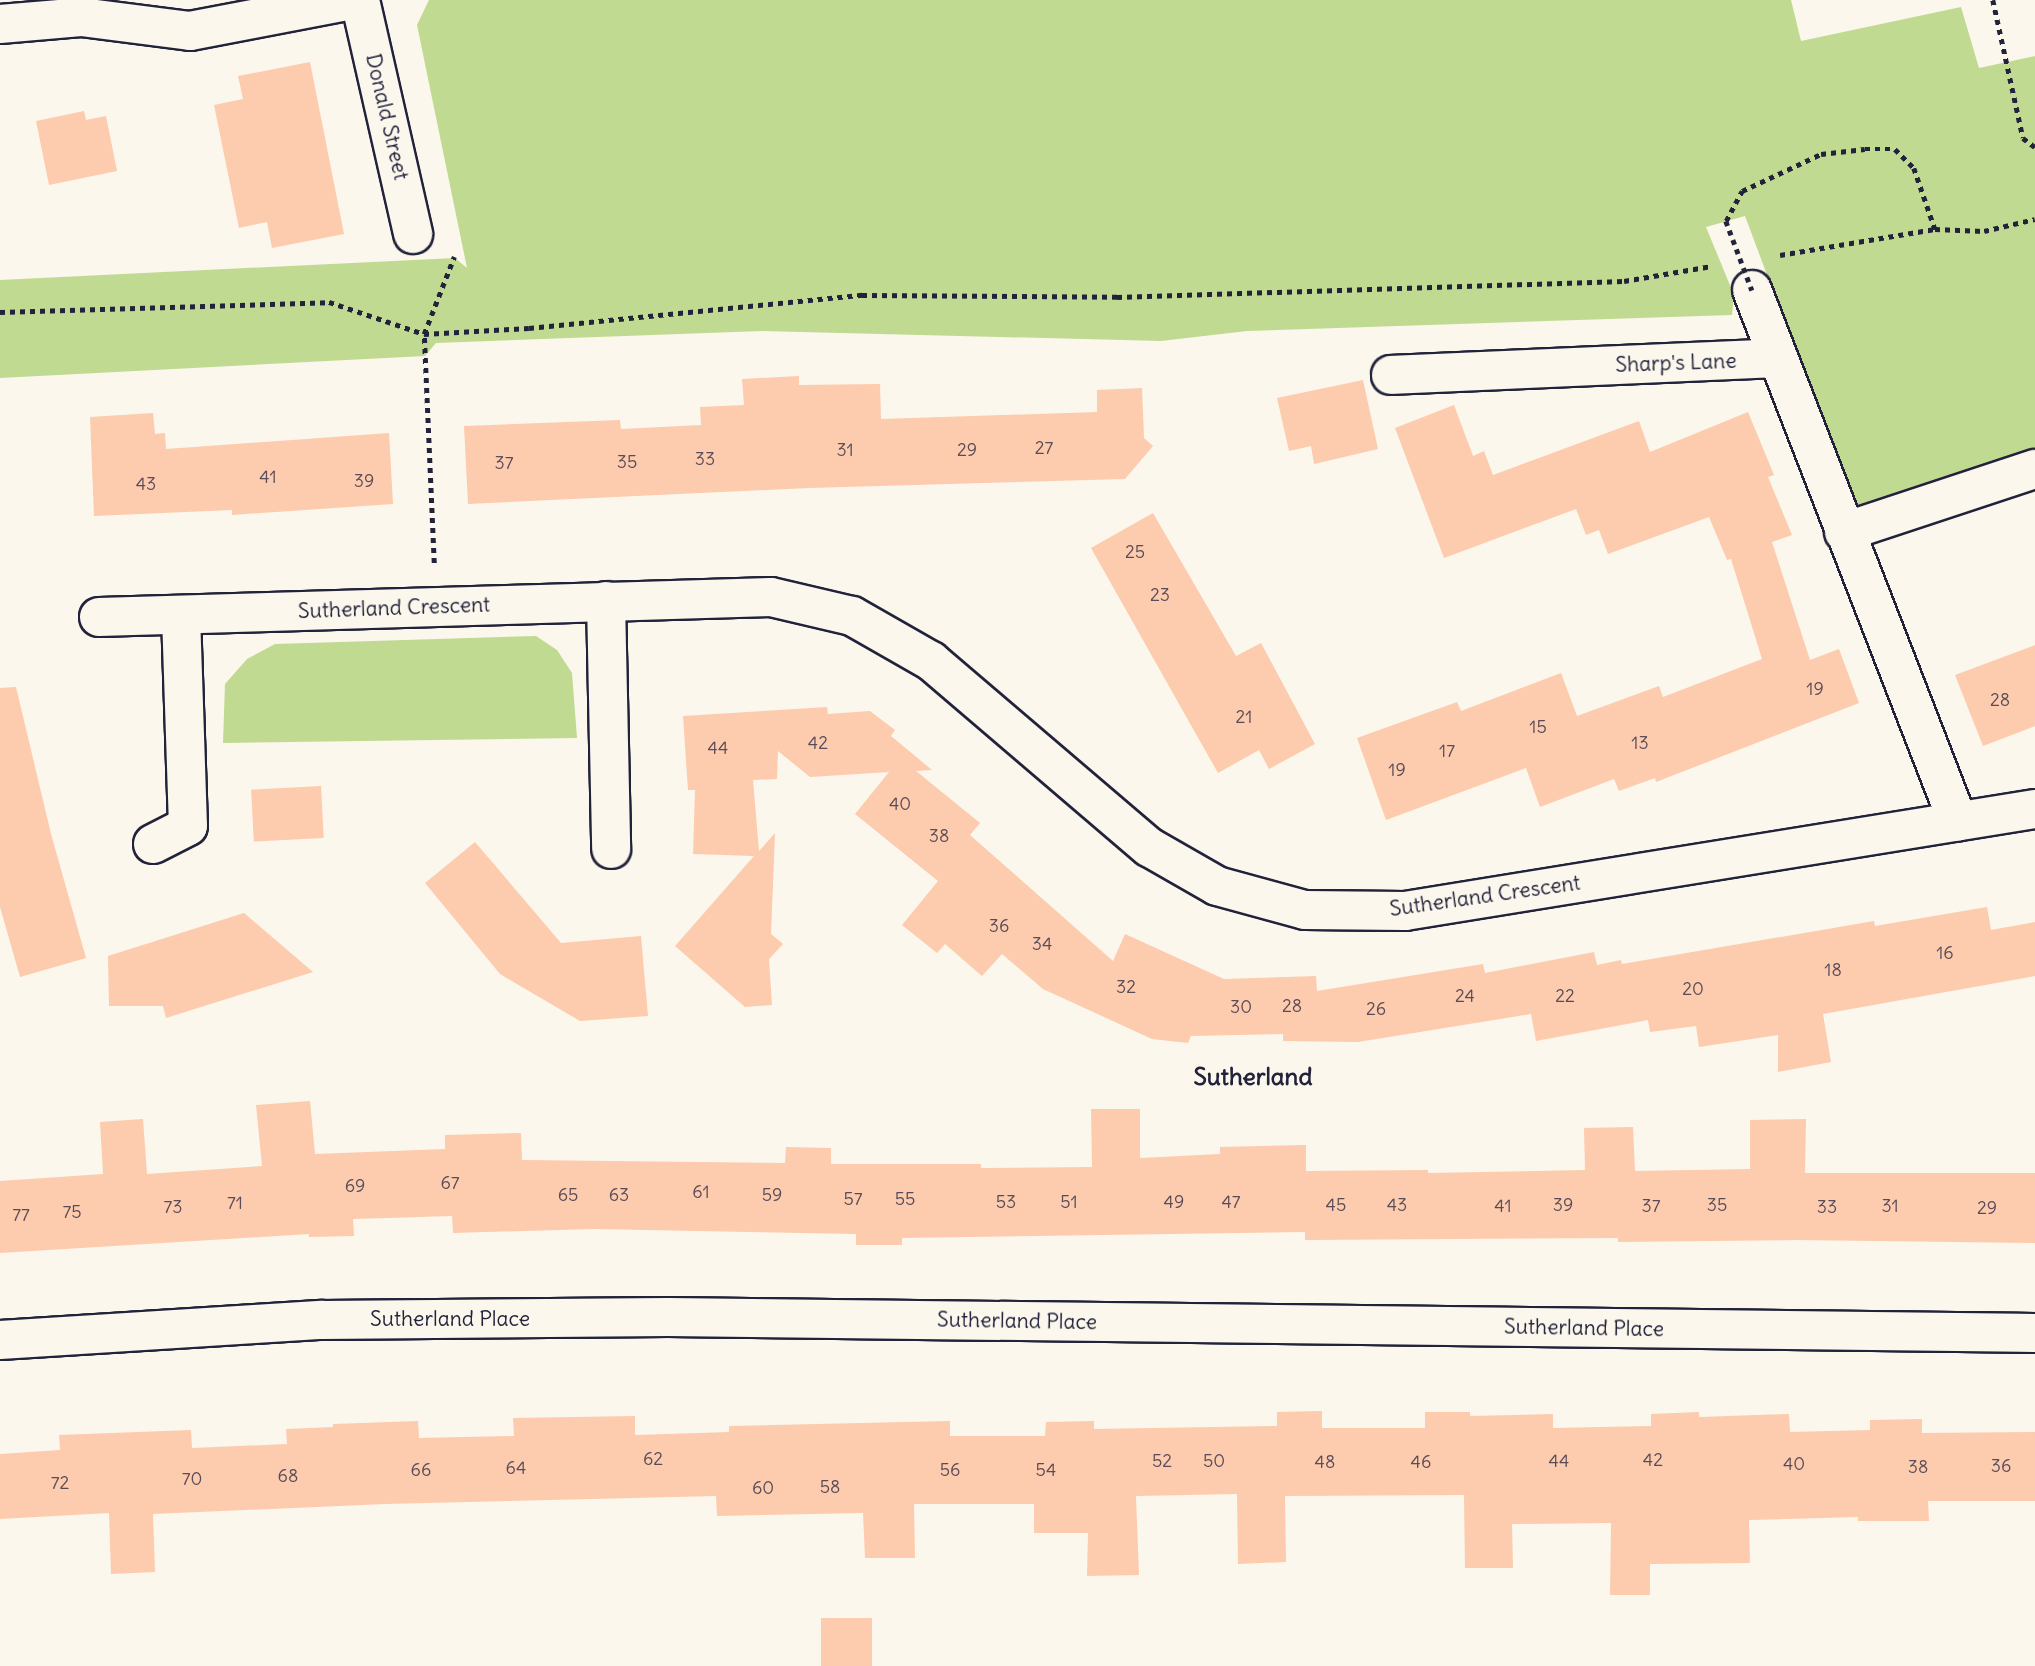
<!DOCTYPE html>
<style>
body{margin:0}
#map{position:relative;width:2035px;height:1666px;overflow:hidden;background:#fbf7ec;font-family:Delius,sans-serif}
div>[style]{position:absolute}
.green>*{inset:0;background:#c1da91}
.building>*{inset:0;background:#fdcbad;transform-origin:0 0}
.path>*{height:4.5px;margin-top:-2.25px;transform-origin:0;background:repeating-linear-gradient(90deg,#22223b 0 5px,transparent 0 10px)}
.roads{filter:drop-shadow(2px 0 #22223b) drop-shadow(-2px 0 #22223b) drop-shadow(0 2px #22223b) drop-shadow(0 -2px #22223b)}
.minor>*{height:38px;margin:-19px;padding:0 19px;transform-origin:19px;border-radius:19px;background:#fbf7ec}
.path-bridge>*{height:4.5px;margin-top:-2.25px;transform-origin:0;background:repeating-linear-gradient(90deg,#22223b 0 5px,transparent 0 10px)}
span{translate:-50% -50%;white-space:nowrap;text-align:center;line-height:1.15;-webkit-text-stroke:6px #fbf7ec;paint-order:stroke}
.number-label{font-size:18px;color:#594c58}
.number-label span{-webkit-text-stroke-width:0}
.street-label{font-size:21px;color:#22223b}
.quarter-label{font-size:24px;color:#22223b;font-weight:700}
</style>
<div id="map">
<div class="green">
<i style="clip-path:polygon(429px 0,1791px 0,1801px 41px,1961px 7px,1979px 68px,2035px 56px,2035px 456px,1856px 513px,1745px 216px,1706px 227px,1734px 295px,1732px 315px,1247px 331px,1161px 341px,762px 331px,436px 343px,425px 356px,0 378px,0 280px,455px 258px,467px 268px,417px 25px)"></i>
<i style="clip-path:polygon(536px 636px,557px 650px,572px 673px,577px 738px,223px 743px,225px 684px,247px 659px,275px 644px)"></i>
</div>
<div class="building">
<i style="clip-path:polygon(310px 62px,344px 234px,272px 248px,267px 222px,239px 228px,214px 105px,243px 99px,238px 76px)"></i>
<i style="clip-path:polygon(84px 111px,86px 120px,106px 116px,117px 171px,49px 185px,36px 121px)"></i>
<i style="clip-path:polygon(799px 376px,799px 385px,880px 384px,881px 419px,1097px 412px,1097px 390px,1142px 388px,1144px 438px,1153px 446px,1125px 479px,809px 488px,468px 504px,464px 426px,620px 420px,621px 429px,701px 425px,700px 407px,744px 405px,742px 379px)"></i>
<i style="clip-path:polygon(1363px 380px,1378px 449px,1314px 464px,1311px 446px,1289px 451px,1277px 398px)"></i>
<i style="clip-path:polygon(1454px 405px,1473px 456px,1484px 451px,1493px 475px,1639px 421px,1650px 452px,1748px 412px,1774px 475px,1768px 477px,1792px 535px,1772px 542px,1810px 660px,1839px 649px,1859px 703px,1656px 782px,1655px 778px,1619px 791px,1614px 779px,1540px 807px,1526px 768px,1386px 820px,1357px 738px,1457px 702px,1461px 711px,1561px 673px,1577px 716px,1659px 686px,1663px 697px,1762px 659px,1731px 559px,1727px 560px,1709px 517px,1608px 554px,1599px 530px,1586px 535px,1576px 509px,1444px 558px,1395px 428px)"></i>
<i style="clip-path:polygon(153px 413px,155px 434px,165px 433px,166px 449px,389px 433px,393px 504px,232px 515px,232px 510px,94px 516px,90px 417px)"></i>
<i style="clip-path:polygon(1153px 513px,1236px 656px,1261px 643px,1315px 744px,1269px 769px,1259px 750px,1218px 773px,1091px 548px)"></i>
<i style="clip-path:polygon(2035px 645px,2035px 726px,1983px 746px,1955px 675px)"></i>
<i style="clip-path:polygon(16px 687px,51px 834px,86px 958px,20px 977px,0 907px,0 688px)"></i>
<i style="clip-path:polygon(827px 707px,828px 714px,870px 711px,895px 730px,891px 736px,932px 770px,916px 771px,980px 823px,970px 835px,1113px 961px,1125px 934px,1224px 979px,1316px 976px,1317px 991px,1483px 964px,1485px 973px,1594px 952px,1597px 965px,1621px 960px,1622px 964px,1874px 921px,1875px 926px,1987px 907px,1991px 930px,2035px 922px,2035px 976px,1823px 1014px,1831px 1062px,1778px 1072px,1778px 1035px,1699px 1047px,1696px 1026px,1650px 1032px,1648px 1020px,1536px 1041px,1531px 1014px,1358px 1042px,1283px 1041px,1283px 1034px,1191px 1036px,1188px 1043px,1152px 1039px,1043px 989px,1002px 954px,982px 976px,945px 944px,937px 953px,902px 925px,938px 881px,855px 814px,889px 772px,810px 777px,778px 751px,777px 779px,753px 780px,759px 851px,775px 833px,771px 934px,783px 944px,769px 959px,772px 1005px,745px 1007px,675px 946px,754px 856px,693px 854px,695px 790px,688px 790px,683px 716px)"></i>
<i style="left:321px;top:786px;width:52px;height:70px;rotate:87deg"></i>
<i style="clip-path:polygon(475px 842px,561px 943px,641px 936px,648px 1016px,580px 1021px,500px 974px,425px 883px)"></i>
<i style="clip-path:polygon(244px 913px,313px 972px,166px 1018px,163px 1006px,109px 1006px,108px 956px)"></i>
<i style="clip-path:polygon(310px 1101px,315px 1154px,445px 1149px,445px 1135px,521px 1133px,522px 1160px,785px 1163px,786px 1147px,831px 1148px,831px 1164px,981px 1164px,981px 1168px,1092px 1167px,1091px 1109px,1140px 1109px,1140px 1158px,1220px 1154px,1220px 1147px,1306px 1145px,1306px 1171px,1428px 1170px,1428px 1173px,1585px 1170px,1584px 1128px,1633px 1127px,1635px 1171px,1750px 1169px,1750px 1120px,1806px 1119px,1805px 1173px,2035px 1173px,2035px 1243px,1796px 1240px,1618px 1242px,1618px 1238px,1305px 1240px,1305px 1232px,902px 1238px,902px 1245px,856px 1245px,856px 1234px,593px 1229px,453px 1233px,452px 1216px,353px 1219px,354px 1236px,309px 1237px,309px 1234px,0 1253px,0 1181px,103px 1174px,100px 1122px,143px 1119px,147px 1174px,262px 1166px,256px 1105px)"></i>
<i style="clip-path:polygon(1322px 1411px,1322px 1428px,1425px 1428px,1425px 1412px,1470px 1412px,1470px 1416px,1553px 1414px,1553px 1428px,1651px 1426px,1651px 1414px,1699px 1412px,1699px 1417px,1789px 1414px,1790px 1432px,1870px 1430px,1870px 1420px,1922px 1419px,1922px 1433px,2035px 1432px,2035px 1501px,1928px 1501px,1929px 1521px,1858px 1521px,1858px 1517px,1749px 1520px,1750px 1563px,1650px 1564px,1650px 1595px,1610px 1595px,1611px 1523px,1512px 1524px,1513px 1568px,1465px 1568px,1464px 1495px,1285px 1496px,1286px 1562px,1238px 1564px,1237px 1494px,1136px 1496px,1139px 1575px,1087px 1576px,1088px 1533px,1034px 1533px,1034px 1504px,914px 1504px,915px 1558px,865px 1558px,863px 1513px,717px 1516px,716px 1496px,385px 1504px,153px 1514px,155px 1572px,111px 1574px,109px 1513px,0 1519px,0 1454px,60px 1450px,59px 1435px,191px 1430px,192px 1448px,287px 1444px,286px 1429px,333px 1427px,333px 1424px,418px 1421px,419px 1438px,514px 1436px,513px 1418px,635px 1416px,635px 1435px,729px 1432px,729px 1426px,950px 1421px,950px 1436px,1045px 1436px,1046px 1422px,1094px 1421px,1094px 1429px,1277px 1426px,1277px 1412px)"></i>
<i style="left:821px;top:1618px;width:51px;height:48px"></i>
</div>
<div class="path">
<i style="left:1993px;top:0;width:141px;rotate:77.7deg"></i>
<i style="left:2023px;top:138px;width:15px;rotate:37deg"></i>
<i style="left:1726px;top:221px;width:34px;rotate:-62deg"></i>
<i style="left:1742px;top:191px;width:87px;rotate:-25.1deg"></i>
<i style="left:1821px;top:154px;width:44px;rotate:-6.5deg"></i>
<i style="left:1865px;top:149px;width:30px"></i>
<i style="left:1895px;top:149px;width:27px;rotate:45deg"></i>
<i style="left:1914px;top:168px;width:65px;rotate:71deg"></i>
<i style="left:1780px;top:255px;width:157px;rotate:-9.5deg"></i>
<i style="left:1935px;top:229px;width:49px;rotate:2.3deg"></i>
<i style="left:1984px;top:231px;width:52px;rotate:-13.2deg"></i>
<i style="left:0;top:312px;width:329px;rotate:-1.7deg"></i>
<i style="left:329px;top:302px;width:100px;rotate:18.6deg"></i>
<i style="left:424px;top:334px;width:105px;rotate:-3.3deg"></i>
<i style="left:529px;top:328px;width:335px;rotate:-5.7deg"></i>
<i style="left:862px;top:295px;width:255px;rotate:0.4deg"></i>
<i style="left:1117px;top:297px;width:507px;rotate:-1.81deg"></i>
<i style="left:1624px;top:281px;width:89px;rotate:-9.7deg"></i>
<i style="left:434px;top:563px;width:229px;rotate:-92.5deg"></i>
<i style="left:424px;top:334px;width:83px;rotate:-68.7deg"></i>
</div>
<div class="roads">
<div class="minor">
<i style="left:360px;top:0;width:240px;rotate:77.2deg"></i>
<i style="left:0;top:24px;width:81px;rotate:-4.9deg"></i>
<i style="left:81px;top:17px;width:110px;rotate:7.3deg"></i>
<i style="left:190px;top:31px;width:166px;rotate:-10.8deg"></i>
<i style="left:1752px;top:290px;width:570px;rotate:68.83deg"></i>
<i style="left:1391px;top:375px;width:385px;rotate:-2.5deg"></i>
<i style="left:1844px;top:532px;width:201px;rotate:-18.3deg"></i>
<i style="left:606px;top:601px;width:248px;rotate:88.8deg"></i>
<i style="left:99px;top:617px;width:672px;rotate:-1.7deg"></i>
<i style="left:771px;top:597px;width:83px;rotate:13.2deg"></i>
<i style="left:852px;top:616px;width:91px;rotate:29.7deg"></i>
<i style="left:931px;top:661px;width:287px;rotate:40.5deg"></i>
<i style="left:1149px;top:847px;width:78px;rotate:29.8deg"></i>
<i style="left:1217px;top:886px;width:91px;rotate:15.3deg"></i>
<i style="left:1305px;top:910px;width:100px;rotate:0.6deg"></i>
<i style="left:1405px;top:911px;width:638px;rotate:-9.2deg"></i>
<i style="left:153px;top:844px;width:39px;rotate:-27deg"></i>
<i style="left:188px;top:826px;width:210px;rotate:-91.9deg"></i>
<i style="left:0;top:1340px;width:323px;rotate:-3.6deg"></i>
<i style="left:322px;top:1320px;width:346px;rotate:-0.5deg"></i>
<i style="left:668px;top:1317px;width:1367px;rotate:0.67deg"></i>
</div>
</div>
<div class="path-bridge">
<i style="left:1726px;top:221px;width:74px;rotate:69.4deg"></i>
</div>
<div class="number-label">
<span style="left:1044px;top:448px">27</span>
<span style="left:845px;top:450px">31</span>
<span style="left:967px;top:450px">29</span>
<span style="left:705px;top:459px">33</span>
<span style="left:627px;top:462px">35</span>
<span style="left:504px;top:463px">37</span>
<span style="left:268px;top:477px">41</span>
<span style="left:364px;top:481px">39</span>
<span style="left:146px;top:484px">43</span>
<span style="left:1135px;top:552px">25</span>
<span style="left:1160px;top:595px">23</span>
<span style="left:1815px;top:689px">19</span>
<span style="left:2000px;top:700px">28</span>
<span style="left:1244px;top:717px">21</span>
<span style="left:1538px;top:727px">15</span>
<span style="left:818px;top:743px">42</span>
<span style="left:1640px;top:743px">13</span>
<span style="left:718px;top:748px">44</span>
<span style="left:1447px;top:751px">17</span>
<span style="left:1397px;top:770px">19</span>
<span style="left:900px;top:804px">40</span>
<span style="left:939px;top:836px">38</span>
<span style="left:999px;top:926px">36</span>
<span style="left:1042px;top:944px">34</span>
<span style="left:1945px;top:953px">16</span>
<span style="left:1833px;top:970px">18</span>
<span style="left:1126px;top:987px">32</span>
<span style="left:1693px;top:989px">20</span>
<span style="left:1465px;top:996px">24</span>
<span style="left:1565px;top:996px">22</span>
<span style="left:1292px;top:1006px">28</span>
<span style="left:1241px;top:1007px">30</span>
<span style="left:1376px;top:1009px">26</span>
<span style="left:450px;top:1183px">67</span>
<span style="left:355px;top:1186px">69</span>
<span style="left:701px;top:1192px">61</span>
<span style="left:568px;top:1195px">65</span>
<span style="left:619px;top:1195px">63</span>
<span style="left:772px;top:1195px">59</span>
<span style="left:853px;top:1199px">57</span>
<span style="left:905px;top:1199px">55</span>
<span style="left:1006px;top:1202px">53</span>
<span style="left:1069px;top:1202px">51</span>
<span style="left:1174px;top:1202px">49</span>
<span style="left:1231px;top:1202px">47</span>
<span style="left:235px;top:1203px">71</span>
<span style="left:1336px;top:1205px">45</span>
<span style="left:1397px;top:1205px">43</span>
<span style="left:1563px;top:1205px">39</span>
<span style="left:1717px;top:1205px">35</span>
<span style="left:1503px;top:1206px">41</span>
<span style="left:1651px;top:1206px">37</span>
<span style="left:1890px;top:1206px">31</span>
<span style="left:173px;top:1207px">73</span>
<span style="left:1827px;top:1207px">33</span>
<span style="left:1987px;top:1208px">29</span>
<span style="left:72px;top:1212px">75</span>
<span style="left:21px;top:1215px">77</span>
<span style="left:653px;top:1459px">62</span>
<span style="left:1653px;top:1460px">42</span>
<span style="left:1162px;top:1461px">52</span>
<span style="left:1214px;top:1461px">50</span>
<span style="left:1559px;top:1461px">44</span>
<span style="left:1325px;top:1462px">48</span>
<span style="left:1421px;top:1462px">46</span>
<span style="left:1794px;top:1464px">40</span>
<span style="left:2001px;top:1466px">36</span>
<span style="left:1918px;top:1467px">38</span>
<span style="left:516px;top:1468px">64</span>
<span style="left:421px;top:1470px">66</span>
<span style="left:950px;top:1470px">56</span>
<span style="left:1046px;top:1470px">54</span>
<span style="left:288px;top:1476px">68</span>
<span style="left:192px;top:1479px">70</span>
<span style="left:60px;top:1483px">72</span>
<span style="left:830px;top:1487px">58</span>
<span style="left:763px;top:1488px">60</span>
</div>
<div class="street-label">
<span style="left:387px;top:117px;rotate:77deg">Donald Street</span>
<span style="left:1676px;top:363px;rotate:-2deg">Sharp's Lane</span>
<span style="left:394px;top:608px;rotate:-2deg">Sutherland Crescent</span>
<span style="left:1485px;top:896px;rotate:-8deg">Sutherland Crescent</span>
<span style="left:450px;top:1319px">Sutherland Place</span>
<span style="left:1017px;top:1321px;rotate:1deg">Sutherland Place</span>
<span style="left:1584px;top:1328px;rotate:1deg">Sutherland Place</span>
</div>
<div class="quarter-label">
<span style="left:1253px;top:1077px">Sutherland</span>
</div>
</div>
